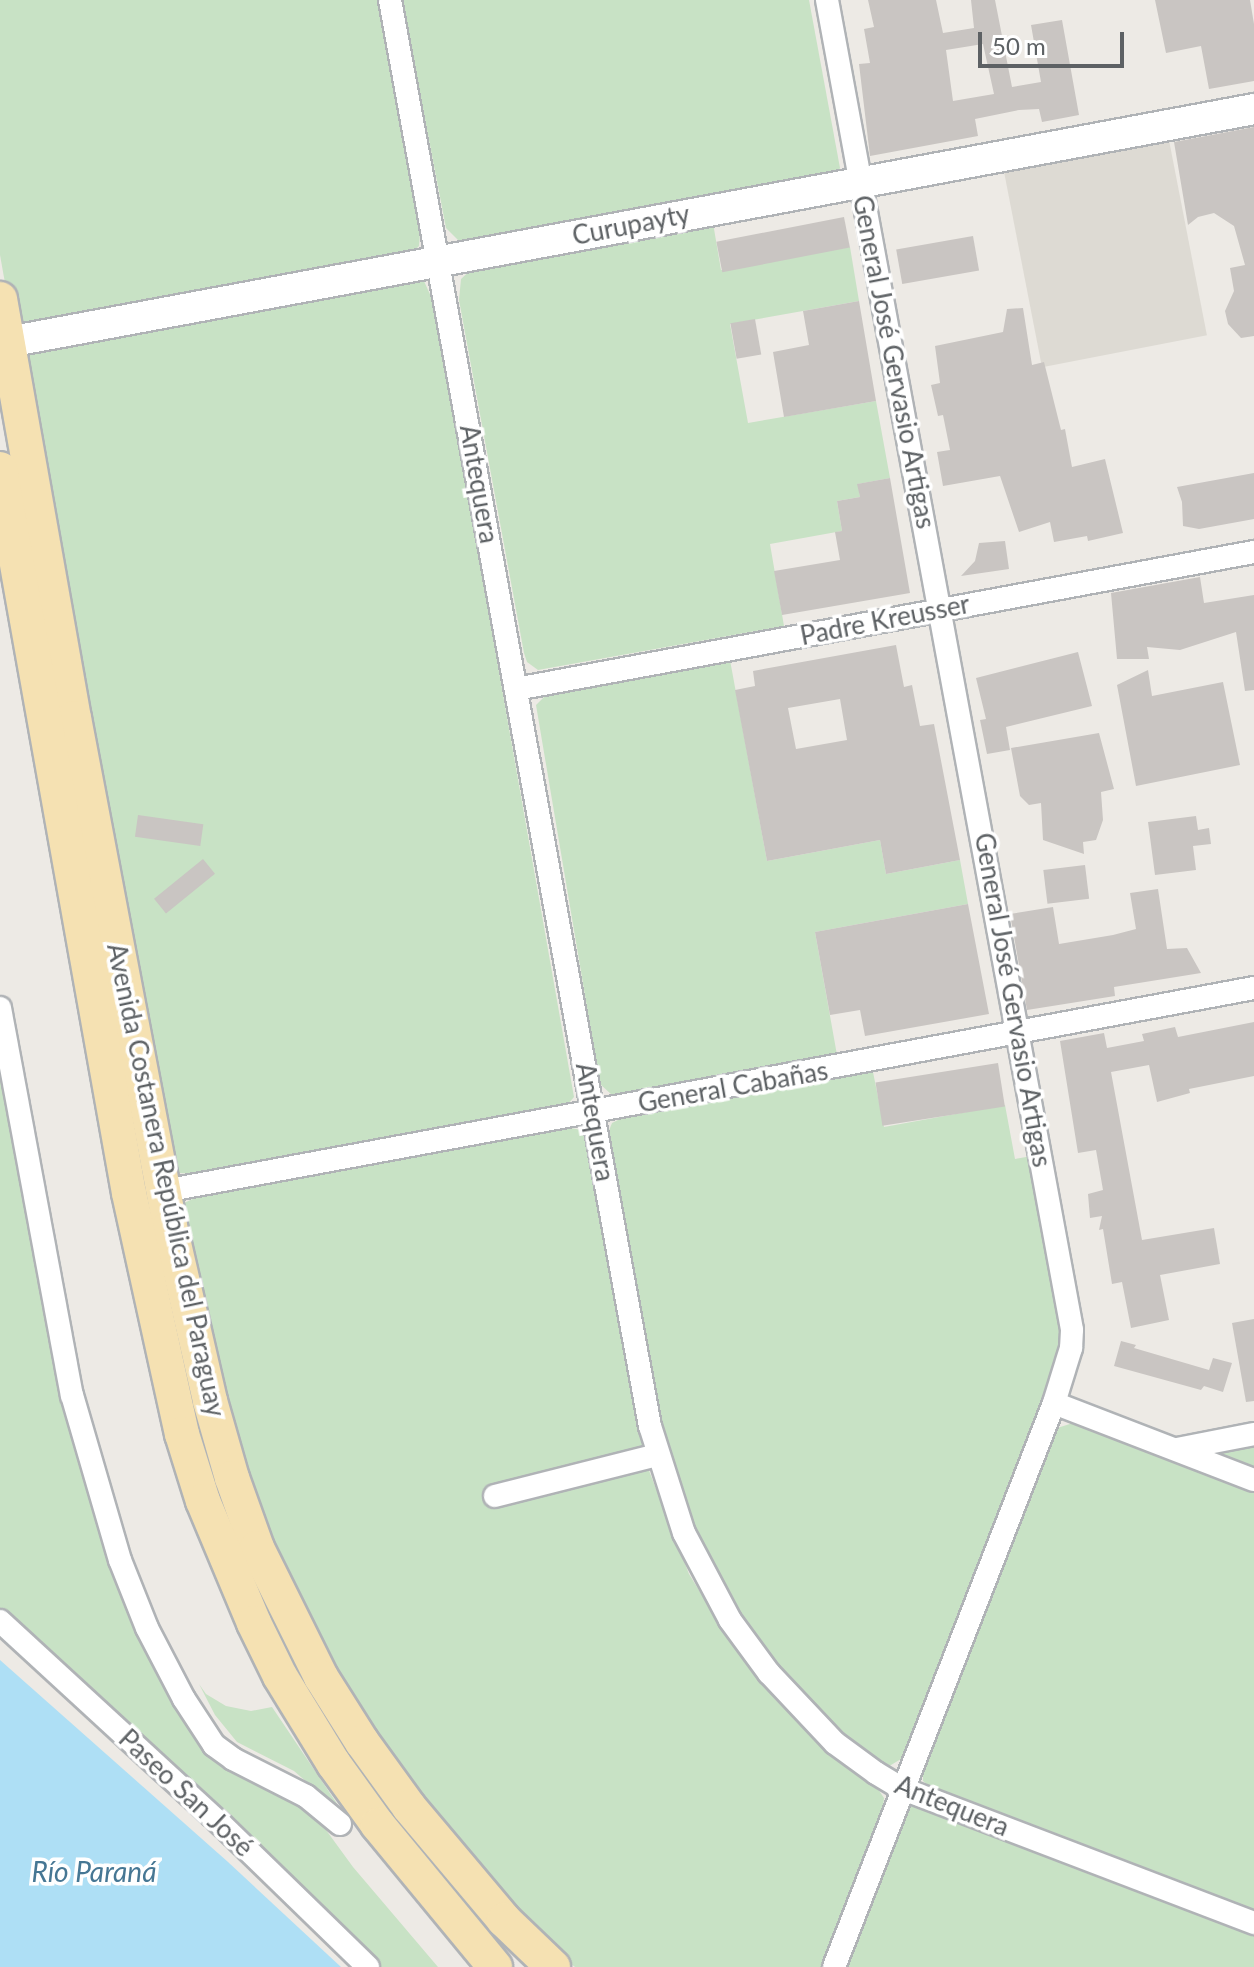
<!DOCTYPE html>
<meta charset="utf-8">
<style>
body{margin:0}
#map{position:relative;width:1254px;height:1967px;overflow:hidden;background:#edeae5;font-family:Lato,sans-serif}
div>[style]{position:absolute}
.education>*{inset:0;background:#dddad3;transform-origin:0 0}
.green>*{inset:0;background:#c8e2c5}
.water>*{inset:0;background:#aedff5}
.building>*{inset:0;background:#c9c5c2;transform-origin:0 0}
.roads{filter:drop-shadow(2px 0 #b0b3b6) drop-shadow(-2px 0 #b0b3b6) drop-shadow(0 2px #b0b3b6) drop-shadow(0 -2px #b0b3b6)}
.street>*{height:22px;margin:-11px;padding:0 11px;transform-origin:11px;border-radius:11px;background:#fff}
.secondary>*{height:30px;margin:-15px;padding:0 15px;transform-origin:15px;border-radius:15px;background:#fff}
.primary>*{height:34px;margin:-17px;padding:0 17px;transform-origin:17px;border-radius:17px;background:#f5e1b2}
span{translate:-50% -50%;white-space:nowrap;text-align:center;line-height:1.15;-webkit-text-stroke:7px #fff;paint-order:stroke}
.street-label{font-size:26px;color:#5d6164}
.water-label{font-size:28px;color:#467794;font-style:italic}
.scale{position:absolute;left:978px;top:32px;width:146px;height:36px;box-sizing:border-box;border:4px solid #5d6164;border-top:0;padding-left:10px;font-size:24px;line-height:28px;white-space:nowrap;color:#5d6164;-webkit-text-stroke:6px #fff;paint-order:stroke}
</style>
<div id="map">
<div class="education">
<i style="left:1168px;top:135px;width:204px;height:168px;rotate:79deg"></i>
</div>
<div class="green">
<i style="clip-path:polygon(0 0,378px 0,420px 233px,419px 246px,414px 251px,19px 326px,10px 311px,0 255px)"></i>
<i style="clip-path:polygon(402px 0,809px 0,840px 168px,837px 174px,467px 243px,460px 242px,446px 228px)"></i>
<i style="clip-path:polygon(713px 223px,721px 270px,850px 247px,859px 301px,730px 324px,748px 423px,876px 401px,890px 478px,858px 484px,860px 497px,837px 501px,842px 531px,770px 544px,784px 626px,538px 670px,527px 662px,524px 653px,459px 300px,461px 279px,473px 268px)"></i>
<i style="clip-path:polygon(423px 279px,434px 303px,574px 1097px,567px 1105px,195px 1174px,179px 1173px,173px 1168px,21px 352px)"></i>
<i style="clip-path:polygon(730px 660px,767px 861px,880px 840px,886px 874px,960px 860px,968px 904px,815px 932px,837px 1055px,612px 1095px,600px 1084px,536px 705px,548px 693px)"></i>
<i style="clip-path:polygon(0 1055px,66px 1396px,199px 1737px,280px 1789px,318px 1819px,353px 1867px,438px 1967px,378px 1967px,0 1614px)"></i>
<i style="clip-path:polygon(873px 1072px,884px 1127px,1005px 1105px,1015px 1159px,1032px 1156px,1061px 1328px,1056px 1367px,901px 1759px,886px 1768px,838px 1730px,783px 1673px,730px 1600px,697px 1536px,674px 1476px,661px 1422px,608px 1133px,612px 1123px,622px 1118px)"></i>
<i style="clip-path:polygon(566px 1127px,581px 1130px,586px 1141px,648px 1468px,689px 1574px,727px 1636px,774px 1698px,826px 1751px,878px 1789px,884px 1798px,883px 1808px,823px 1967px,575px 1967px,550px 1948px,522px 1922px,368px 1728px,294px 1594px,242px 1467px,180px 1210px,184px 1203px,197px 1197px)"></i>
<i style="clip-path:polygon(1073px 1423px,1254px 1492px,1254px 1912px,934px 1790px,923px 1781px,923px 1768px,1054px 1429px)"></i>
<i style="clip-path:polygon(1254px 1445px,1254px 1471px,1208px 1454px)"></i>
<i style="clip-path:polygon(199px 1684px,206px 1694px,226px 1706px,251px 1711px,272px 1707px,344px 1814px,294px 1771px,237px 1742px,215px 1715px)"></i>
<i style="clip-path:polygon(903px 1789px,1254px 1923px,1254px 1967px,834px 1967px)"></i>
</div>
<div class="water">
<i style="clip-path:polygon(0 1660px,228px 1862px,341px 1967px,0 1967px)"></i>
</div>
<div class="building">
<i style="clip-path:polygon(evenodd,868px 0,936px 0,943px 33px,974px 28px,971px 0,995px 0,1012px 87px,1041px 82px,1031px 25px,1062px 20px,1079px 115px,1042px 122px,1039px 109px,1019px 110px,975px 119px,978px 136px,870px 156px,859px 64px,870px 63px,864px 29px,874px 27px,868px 0,983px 44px,994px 94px,953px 101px,946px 50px,983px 44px)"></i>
<i style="clip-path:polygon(1155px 0,1250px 0,1254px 24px,1254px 81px,1209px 89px,1201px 46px,1166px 53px)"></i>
<i style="clip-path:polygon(1254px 127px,1254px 336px,1241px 338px,1228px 324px,1225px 311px,1234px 291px,1230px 268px,1245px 265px,1234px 226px,1214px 213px,1198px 217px,1188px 225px,1174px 142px)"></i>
<i style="left:844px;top:217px;width:31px;height:130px;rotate:79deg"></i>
<i style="left:973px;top:236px;width:35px;height:78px;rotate:80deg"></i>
<i style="clip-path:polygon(859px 301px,876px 401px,784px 417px,773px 352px,809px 345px,803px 311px)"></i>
<i style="clip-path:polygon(1023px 308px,1032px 365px,1044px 362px,1061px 430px,1065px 429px,1072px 467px,1105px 459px,1123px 533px,1088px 541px,1087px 536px,1054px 542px,1050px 522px,1019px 532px,1000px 476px,943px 486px,937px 452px,950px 450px,943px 415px,938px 416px,931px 385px,940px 383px,935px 346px,1003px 332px,1007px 309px)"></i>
<i style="left:755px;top:319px;width:36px;height:25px;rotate:80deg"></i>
<i style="clip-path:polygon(1254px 473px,1254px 519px,1199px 529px,1183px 526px,1182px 502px,1177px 487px)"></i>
<i style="clip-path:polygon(890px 478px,910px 593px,782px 615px,774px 571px,840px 560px,835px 532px,842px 531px,837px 501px,860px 497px,857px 484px)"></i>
<i style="clip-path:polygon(1005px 541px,1009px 569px,961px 576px,975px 561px,979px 543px)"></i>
<i style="clip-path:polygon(1200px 577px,1204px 603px,1254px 595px,1254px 690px,1245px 691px,1236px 632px,1180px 650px,1147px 647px,1149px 659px,1117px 659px,1111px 593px)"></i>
<i style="clip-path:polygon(evenodd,896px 645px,904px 687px,912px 685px,920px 726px,934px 724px,960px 860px,886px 874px,880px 840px,767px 861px,735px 690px,755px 686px,753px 671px,896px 645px,840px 699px,847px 740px,796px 749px,788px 708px,840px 699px)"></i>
<i style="clip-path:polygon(1078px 652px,1092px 706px,1006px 727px,1010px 750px,987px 754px,980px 720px,986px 719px,976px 678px)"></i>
<i style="clip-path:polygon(1148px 670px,1152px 696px,1223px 682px,1240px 765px,1136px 786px,1117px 685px)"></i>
<i style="clip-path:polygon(1099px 733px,1114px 789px,1101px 792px,1103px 820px,1096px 840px,1083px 842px,1084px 854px,1043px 840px,1041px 803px,1029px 805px,1020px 796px,1011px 748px)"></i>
<i style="left:138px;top:815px;width:66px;height:22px;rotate:8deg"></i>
<i style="clip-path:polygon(1196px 816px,1198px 830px,1209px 828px,1211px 844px,1193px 846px,1196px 870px,1155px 875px,1148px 822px)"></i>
<i style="left:203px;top:859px;width:19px;height:63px;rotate:51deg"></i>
<i style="left:1085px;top:865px;width:34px;height:42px;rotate:83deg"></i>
<i style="clip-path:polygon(1158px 889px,1167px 949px,1187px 948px,1201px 973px,1114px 987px,1115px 996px,1027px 1010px,1010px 914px,1053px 907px,1059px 944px,1113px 935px,1136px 929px,1130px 893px)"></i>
<i style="clip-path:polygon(968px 904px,989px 1014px,865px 1036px,860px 1010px,830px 1015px,815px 932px)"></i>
<i style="clip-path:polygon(1254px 1022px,1254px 1076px,1189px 1089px,1190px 1093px,1157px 1102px,1149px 1065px,1111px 1072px,1142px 1240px,1214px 1228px,1220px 1264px,1160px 1275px,1169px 1320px,1131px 1328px,1122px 1282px,1112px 1284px,1103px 1229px,1099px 1230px,1102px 1216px,1090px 1218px,1088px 1194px,1103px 1190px,1096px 1150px,1078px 1153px,1060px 1041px,1104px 1033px,1107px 1048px,1144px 1041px,1142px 1034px,1175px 1027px,1178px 1037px)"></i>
<i style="left:998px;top:1063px;width:44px;height:124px;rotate:81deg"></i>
<i style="clip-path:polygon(1254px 1319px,1254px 1401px,1246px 1402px,1232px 1323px)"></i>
<i style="clip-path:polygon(1121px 1341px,1136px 1345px,1134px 1348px,1209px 1370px,1213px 1358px,1232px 1363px,1223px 1392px,1204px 1386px,1201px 1390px,1114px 1366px)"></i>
</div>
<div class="roads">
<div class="street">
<i style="left:390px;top:0;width:1450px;rotate:79.67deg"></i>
<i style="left:650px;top:1426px;width:112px;rotate:72.4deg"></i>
<i style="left:684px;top:1533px;width:98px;rotate:62.1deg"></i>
<i style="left:730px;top:1620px;width:66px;rotate:53.7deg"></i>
<i style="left:769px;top:1673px;width:96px;rotate:46.7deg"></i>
<i style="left:835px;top:1743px;width:51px;rotate:36.2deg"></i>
<i style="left:876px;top:1773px;width:31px;rotate:31deg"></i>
<i style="left:903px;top:1789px;width:376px;rotate:20.9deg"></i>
<i style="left:827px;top:0;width:1352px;rotate:79.56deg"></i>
<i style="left:1072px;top:1330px;width:18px;rotate:93deg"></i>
<i style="left:1071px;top:1348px;width:58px;rotate:107.2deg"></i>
<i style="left:1054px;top:1403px;width:605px;rotate:111.31deg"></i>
<i style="left:516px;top:689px;width:751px;rotate:-10.52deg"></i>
<i style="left:0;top:1008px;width:394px;rotate:79.5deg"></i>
<i style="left:72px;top:1395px;width:172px;rotate:73.8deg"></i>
<i style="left:120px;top:1560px;width:73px;rotate:68.3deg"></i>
<i style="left:147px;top:1628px;width:80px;rotate:62.5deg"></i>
<i style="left:184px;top:1699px;width:55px;rotate:56.9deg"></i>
<i style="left:214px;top:1745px;width:24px;rotate:36deg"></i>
<i style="left:233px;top:1759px;width:82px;rotate:26.9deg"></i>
<i style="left:306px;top:1796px;width:44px;rotate:39.5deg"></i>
<i style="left:164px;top:1191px;width:1109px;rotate:-10.55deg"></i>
<i style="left:1054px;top:1403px;width:214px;rotate:21.1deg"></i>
<i style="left:1177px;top:1449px;width:78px;rotate:-11deg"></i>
<i style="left:495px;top:1496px;width:167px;rotate:-14.2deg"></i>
<i style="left:0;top:1621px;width:300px;rotate:42.6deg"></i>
<i style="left:221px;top:1824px;width:205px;rotate:44.2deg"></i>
</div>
<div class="secondary">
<i style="left:8px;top:342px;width:1268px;rotate:-10.59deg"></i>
</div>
<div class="primary">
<i style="left:0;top:299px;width:425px;rotate:80deg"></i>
<i style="left:74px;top:718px;width:517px;rotate:79.3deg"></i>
<i style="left:170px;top:1226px;width:180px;rotate:77.1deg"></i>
<i style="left:210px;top:1401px;width:80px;rotate:74.1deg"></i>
<i style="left:232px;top:1478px;width:74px;rotate:70.3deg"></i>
<i style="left:257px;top:1548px;width:144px;rotate:63.6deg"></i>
<i style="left:321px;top:1677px;width:77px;rotate:57.8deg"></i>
<i style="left:362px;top:1742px;width:80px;rotate:54.1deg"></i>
<i style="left:409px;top:1807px;width:148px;rotate:49.9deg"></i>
<i style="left:504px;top:1920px;width:68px;rotate:43.8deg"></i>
<i style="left:0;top:469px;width:735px;rotate:79.9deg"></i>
<i style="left:129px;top:1193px;width:247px;rotate:77.6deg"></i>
<i style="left:182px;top:1434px;width:70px;rotate:72.6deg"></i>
<i style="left:203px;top:1501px;width:132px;rotate:67.3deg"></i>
<i style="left:254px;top:1623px;width:59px;rotate:63.9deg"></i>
<i style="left:280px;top:1676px;width:103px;rotate:58.5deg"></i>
<i style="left:334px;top:1764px;width:75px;rotate:54.2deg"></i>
<i style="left:378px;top:1825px;width:184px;rotate:50.5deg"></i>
</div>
</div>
<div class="street-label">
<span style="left:631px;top:225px;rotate:-11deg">Curupayty</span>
<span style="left:894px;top:362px;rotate:79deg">General José Gervasio Artigas</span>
<span style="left:479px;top:484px;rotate:80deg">Antequera</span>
<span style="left:885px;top:620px;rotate:-11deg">Padre Kreusser</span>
<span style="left:1013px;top:1000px;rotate:80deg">General José Gervasio Artigas</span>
<span style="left:733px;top:1087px;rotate:-10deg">General Cabañas</span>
<span style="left:595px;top:1122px;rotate:80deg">Antequera</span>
<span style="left:166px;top:1180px;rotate:78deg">Avenida Costanera República del Paraguay</span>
<span style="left:186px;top:1793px;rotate:43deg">Paseo San José</span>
<span style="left:952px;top:1806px;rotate:22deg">Antequera</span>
</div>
<div class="water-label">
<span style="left:94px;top:1871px">Río Paraná</span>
</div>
<div class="scale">50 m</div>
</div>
